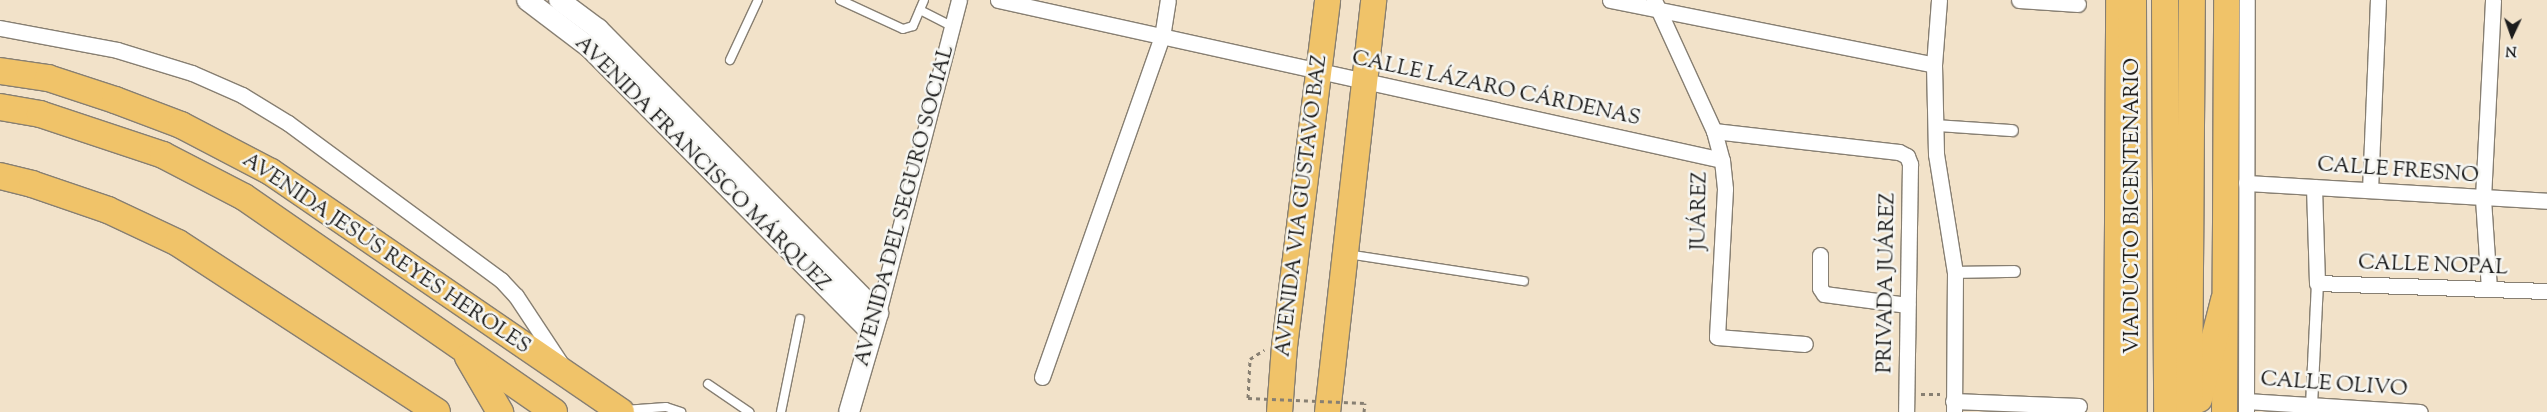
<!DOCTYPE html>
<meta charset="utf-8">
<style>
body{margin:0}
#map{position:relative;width:2547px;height:412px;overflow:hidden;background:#f2e2c9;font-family:"Sorts Mill Goudy",serif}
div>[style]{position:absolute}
.path>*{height:3px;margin-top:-1.5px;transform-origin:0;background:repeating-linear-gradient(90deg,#877f72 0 4px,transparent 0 8px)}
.roads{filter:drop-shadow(1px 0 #877f72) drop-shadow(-1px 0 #877f72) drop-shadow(0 1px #877f72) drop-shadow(0 -1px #877f72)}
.service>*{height:8px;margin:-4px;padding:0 4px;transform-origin:4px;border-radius:4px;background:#fff}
.pedestrian>*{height:11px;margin:-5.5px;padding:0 5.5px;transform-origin:5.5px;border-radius:5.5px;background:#fff}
.minor>*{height:15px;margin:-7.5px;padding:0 7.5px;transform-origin:7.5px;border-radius:7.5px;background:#fff}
.tertiary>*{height:20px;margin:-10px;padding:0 10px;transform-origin:10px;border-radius:10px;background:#fff}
.primary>*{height:25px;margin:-12.5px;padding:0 12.5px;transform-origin:12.5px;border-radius:12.5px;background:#f0c369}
.trunk>*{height:26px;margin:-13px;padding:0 13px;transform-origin:13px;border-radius:13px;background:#f0c369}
.motorway>*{height:28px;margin:-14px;padding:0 14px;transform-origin:14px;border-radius:14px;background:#f0c369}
.path-bridge>*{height:3px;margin-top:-1.5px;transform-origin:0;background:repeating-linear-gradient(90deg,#877f72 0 4px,transparent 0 8px)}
span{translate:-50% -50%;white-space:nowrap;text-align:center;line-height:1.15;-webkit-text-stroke:5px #f6f6f2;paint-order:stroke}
.street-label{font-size:21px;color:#1c1c1c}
.north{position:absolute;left:2487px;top:10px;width:50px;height:50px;-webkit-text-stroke:4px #f6f6f2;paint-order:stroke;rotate:183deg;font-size:14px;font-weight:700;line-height:20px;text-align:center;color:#1c1c1c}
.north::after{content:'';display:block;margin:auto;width:18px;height:22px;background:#1c1c1c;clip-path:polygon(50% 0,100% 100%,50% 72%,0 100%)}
</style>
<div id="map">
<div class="path">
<i style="left:1921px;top:394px;width:19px"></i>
<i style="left:1248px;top:398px;width:39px;rotate:-87deg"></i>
<i style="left:1250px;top:359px;width:17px;rotate:-33deg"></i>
<i style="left:1364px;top:412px;width:9px;rotate:-84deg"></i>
</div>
<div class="roads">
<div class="service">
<i style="left:840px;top:0;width:69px;rotate:24.7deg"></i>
<i style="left:903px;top:29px;width:10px;rotate:-17deg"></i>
<i style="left:913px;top:26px;width:28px;rotate:-67deg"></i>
<i style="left:920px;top:10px;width:36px;rotate:27deg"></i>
<i style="left:730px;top:60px;width:66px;rotate:-65deg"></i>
<i style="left:1347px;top:254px;width:179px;rotate:8.7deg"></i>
<i style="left:708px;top:384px;width:50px;rotate:34.3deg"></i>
<i style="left:624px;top:410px;width:42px;rotate:-4.1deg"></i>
<i style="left:666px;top:407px;width:16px;rotate:18deg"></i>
<i style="left:781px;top:412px;width:95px;rotate:-78.5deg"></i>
</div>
<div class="pedestrian">
<i style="left:1936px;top:125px;width:76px;rotate:3.8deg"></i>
<i style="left:1955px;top:272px;width:59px;rotate:-1deg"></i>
<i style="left:2311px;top:405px;width:122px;rotate:-87.2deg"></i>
</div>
<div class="minor">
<i style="left:998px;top:0;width:741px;rotate:12.46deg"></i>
<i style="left:1610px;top:0;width:330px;rotate:11.3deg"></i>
<i style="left:1654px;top:0;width:144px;rotate:65.4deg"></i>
<i style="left:1714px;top:131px;width:30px;rotate:75deg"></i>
<i style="left:1722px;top:160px;width:29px;rotate:84deg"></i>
<i style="left:1725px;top:189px;width:148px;rotate:93.1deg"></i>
<i style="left:1717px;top:337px;width:88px;rotate:4.5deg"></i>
<i style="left:1939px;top:0;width:65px;rotate:94.4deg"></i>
<i style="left:1934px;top:65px;width:89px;rotate:88.7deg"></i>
<i style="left:1936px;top:154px;width:120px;rotate:80.9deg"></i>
<i style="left:1955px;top:272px;width:140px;rotate:90.4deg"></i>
<i style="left:2019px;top:0;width:59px;rotate:3.9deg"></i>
<i style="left:0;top:28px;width:119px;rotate:10.6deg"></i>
<i style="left:117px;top:50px;width:78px;rotate:17deg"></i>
<i style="left:192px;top:73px;width:55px;rotate:23.7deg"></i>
<i style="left:242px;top:95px;width:54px;rotate:31.3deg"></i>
<i style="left:288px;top:123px;width:265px;rotate:36.4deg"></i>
<i style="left:501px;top:280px;width:22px;rotate:47deg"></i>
<i style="left:516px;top:296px;width:82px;rotate:56.5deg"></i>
<i style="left:1714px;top:131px;width:186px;rotate:6.5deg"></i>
<i style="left:1899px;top:152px;width:9px;rotate:27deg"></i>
<i style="left:1907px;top:156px;width:9px;rotate:69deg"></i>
<i style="left:1910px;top:164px;width:248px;rotate:90.9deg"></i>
<i style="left:2246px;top:183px;width:302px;rotate:3.4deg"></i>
<i style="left:2314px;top:187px;width:96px;rotate:88.2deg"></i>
<i style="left:2317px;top:283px;width:230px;rotate:2deg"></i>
<i style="left:2370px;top:190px;width:190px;rotate:-87.6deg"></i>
<i style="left:1820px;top:255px;width:33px;rotate:90deg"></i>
<i style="left:1820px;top:288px;width:7px;rotate:56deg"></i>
<i style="left:1824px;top:294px;width:84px;rotate:7.5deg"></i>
<i style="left:2489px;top:289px;width:91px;rotate:-93.8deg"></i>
<i style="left:2483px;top:198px;width:198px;rotate:-87.1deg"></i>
<i style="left:878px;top:313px;width:323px;rotate:-75.5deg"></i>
<i style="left:1042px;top:377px;width:361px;rotate:-70.6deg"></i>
<i style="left:1162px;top:37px;width:37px;rotate:-81deg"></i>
<i style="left:1953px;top:401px;width:126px;rotate:2.3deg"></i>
<i style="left:2246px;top:401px;width:174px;rotate:3.6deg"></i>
<i style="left:2246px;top:412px;width:412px;rotate:-89.9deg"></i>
</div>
<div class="tertiary">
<i style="left:527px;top:0;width:78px;rotate:37.2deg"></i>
<i style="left:589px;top:47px;width:402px;rotate:45.3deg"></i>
<i style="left:559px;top:0;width:49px;rotate:36.6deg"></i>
<i style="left:598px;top:29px;width:399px;rotate:45.4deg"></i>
<i style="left:878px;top:313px;width:103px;rotate:106.3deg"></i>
</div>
<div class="primary">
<i style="left:1279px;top:412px;width:66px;rotate:-85.7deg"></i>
<i style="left:1284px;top:346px;width:349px;rotate:-82.9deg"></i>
<i style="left:1327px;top:412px;width:415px;rotate:-83.6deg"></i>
<i style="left:2116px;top:412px;width:412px;rotate:-89.7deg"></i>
<i style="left:2224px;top:412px;width:412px;rotate:-89.7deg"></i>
</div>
<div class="trunk">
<i style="left:2165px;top:0;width:412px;rotate:89.7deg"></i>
<i style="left:0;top:71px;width:49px;rotate:8.3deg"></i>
<i style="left:48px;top:78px;width:71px;rotate:18.2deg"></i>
<i style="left:115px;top:100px;width:71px;rotate:20.7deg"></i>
<i style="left:181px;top:125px;width:102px;rotate:27.6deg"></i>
<i style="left:271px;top:172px;width:424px;rotate:34.4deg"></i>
<i style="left:0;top:107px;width:41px;rotate:9.9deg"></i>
<i style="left:40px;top:114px;width:130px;rotate:18.4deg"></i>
<i style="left:163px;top:155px;width:91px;rotate:27.4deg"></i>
<i style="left:244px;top:197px;width:377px;rotate:34.7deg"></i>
<i style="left:0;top:176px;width:33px;rotate:14deg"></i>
<i style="left:32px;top:184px;width:80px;rotate:18.9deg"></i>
<i style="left:108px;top:210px;width:77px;rotate:25.2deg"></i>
<i style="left:178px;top:243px;width:309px;rotate:33.1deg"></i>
<i style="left:468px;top:357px;width:64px;rotate:59.8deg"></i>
<i style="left:2199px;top:399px;width:102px;rotate:-75.8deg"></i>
<i style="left:2189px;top:412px;width:412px;rotate:-89.6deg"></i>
</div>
<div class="motorway">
<i style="left:2132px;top:0;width:412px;rotate:89.9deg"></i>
</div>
</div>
<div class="path-bridge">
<i style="left:1248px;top:398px;width:117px;rotate:2.4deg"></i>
</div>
<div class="street-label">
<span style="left:1496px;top:89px;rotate:12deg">CALLE LÁZARO CÁRDENAS</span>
<span style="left:702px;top:164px;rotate:45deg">AVENIDA FRANCISCO MÁRQUEZ</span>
<span style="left:2398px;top:171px;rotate:4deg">CALLE FRESNO</span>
<span style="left:905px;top:206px;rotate:-75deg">AVENIDA DEL SEGURO SOCIAL</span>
<span style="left:1302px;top:206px;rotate:-83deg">AVENIDA VIA GUSTAVO BAZ</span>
<span style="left:2133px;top:206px;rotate:-90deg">VIADUCTO BICENTENARIO</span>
<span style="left:1700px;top:211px;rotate:-89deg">JUÁREZ</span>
<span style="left:386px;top:254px;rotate:34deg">AVENIDA JESÚS REYES HEROLES</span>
<span style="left:2433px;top:266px;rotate:2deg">CALLE NOPAL</span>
<span style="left:1887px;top:283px;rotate:-89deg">PRIVADA JUÁREZ</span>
<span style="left:2334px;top:385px;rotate:4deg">CALLE OLIVO</span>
</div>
<div class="north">N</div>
</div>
